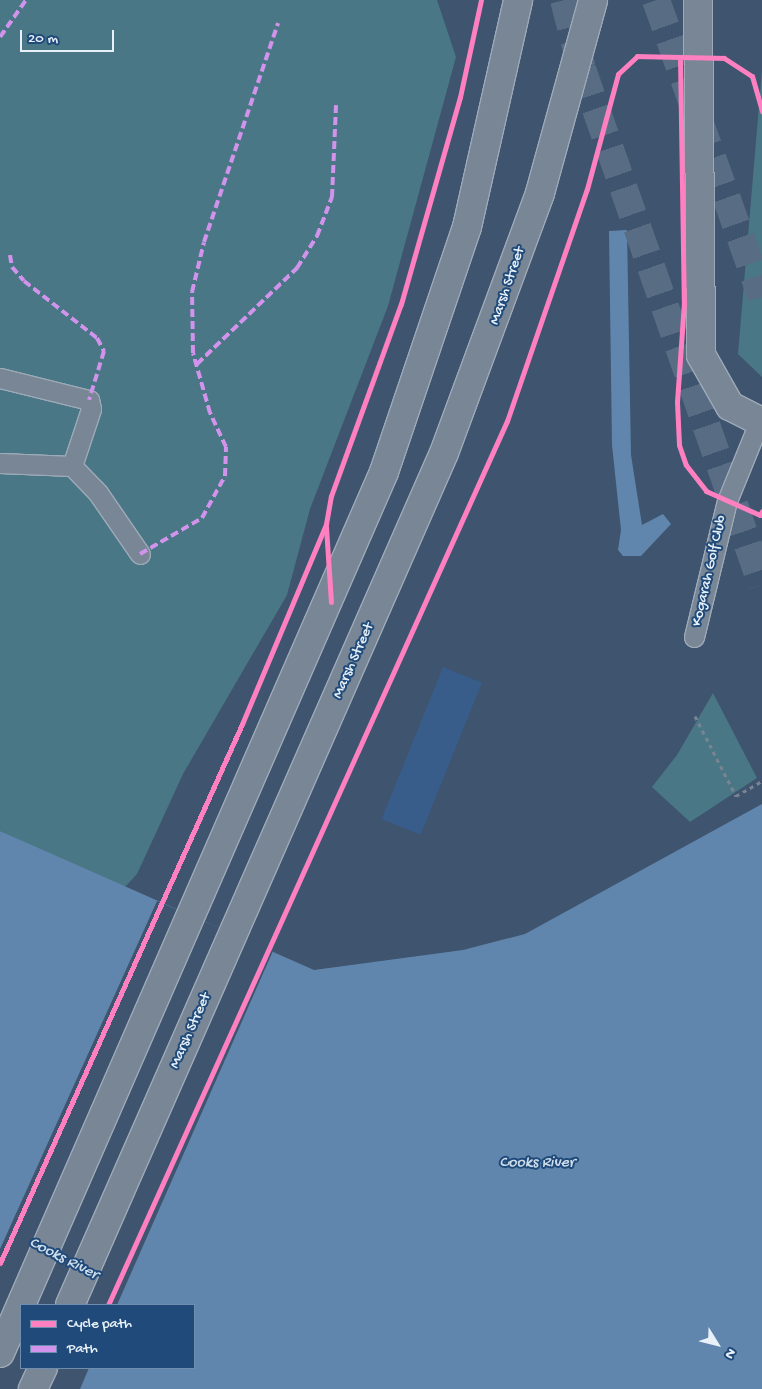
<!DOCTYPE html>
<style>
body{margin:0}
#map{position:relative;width:762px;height:1389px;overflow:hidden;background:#3e546f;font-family:"Gochi Hand",sans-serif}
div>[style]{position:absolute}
.built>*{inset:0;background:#395d8a;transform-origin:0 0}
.green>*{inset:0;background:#4a7785}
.water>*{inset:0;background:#6186ad}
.pier>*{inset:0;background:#3e546f}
.motorway-tunnel>*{height:28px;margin-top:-14px;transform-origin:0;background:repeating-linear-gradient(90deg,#586c84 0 28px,transparent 0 42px)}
.path>*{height:3px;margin-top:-1.5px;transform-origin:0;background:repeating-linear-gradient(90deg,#798492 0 4px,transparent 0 8px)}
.roads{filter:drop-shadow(1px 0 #9eaab8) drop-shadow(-1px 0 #9eaab8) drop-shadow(0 1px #9eaab8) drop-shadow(0 -1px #9eaab8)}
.service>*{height:19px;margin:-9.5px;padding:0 9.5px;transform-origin:9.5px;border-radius:9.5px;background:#798695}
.minor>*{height:28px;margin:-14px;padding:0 14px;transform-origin:14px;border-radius:14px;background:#798695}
.primary>*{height:28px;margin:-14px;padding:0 14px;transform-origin:14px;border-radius:14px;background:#798695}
.quiet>*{height:4px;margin-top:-2px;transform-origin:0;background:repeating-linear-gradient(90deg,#d193ec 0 8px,transparent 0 12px)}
.cycleway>*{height:5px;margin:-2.5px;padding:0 2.5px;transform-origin:2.5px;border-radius:2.5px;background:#ff80c0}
span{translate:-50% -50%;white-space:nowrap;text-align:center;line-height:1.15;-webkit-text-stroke:4px #1f4a7a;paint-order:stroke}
.street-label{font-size:15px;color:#e8f1f8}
.water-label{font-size:16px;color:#ceddea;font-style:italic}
.legend{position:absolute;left:20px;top:1304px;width:175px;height:65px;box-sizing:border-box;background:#1f4a7a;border:1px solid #6f8dac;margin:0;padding:6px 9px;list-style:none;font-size:15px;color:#e8f1f8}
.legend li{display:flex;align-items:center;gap:10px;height:25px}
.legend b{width:25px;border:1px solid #6f8dac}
.north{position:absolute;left:692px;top:1319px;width:50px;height:50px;-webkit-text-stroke:4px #1f4a7a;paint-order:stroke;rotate:126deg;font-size:14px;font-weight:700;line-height:20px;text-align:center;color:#e8f1f8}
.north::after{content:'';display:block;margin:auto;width:18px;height:22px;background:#e8f1f8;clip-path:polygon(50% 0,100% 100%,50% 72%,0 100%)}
.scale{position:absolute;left:20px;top:30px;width:94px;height:22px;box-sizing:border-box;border:2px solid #e8f1f8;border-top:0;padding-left:6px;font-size:15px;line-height:18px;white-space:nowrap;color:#e8f1f8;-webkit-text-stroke:4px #1f4a7a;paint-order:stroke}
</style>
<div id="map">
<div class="built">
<i style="left:443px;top:667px;width:42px;height:164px;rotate:22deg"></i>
</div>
<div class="green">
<i style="clip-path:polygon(0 0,437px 0,456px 57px,388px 306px,310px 509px,287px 595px,183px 774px,137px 874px,124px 888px,0 831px)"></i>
<i style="clip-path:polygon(762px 70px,762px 377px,738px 354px)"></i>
<i style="clip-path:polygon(713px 693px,757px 778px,690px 822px,652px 787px,677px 755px)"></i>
</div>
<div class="water">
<i style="clip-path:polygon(627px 230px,631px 455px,642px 525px,663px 514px,671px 524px,641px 556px,623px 556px,618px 550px,621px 530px,612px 445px,609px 231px)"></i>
<i style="clip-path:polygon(evenodd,762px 804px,762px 1389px,0 1389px,0 831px,314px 970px,463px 950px,525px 934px,762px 804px,21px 1305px,194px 1305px,194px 1368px,21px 1368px,21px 1305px)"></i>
</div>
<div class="pier">
<i style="clip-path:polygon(157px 901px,273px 951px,117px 1305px,21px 1305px,21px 1368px,89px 1368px,80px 1389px,0 1389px,0 1249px)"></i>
</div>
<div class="motorway-tunnel">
<i style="left:564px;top:0;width:71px;rotate:75.4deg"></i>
<i style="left:582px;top:69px;width:546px;rotate:70.77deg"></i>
<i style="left:656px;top:0;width:315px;rotate:70.4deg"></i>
</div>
<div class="path">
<i style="left:695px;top:716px;width:90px;rotate:62.9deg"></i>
<i style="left:736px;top:796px;width:30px;rotate:-30deg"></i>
</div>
<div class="roads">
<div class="service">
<i style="left:0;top:378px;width:92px;rotate:13.9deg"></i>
<i style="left:89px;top:400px;width:9px;rotate:77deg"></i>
<i style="left:91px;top:409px;width:60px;rotate:108.4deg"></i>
<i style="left:0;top:463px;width:72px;rotate:2.4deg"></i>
<i style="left:72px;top:466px;width:37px;rotate:46deg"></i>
<i style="left:98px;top:493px;width:74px;rotate:55.5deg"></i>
<i style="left:694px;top:637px;width:140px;rotate:-76.4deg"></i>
<i style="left:727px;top:501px;width:85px;rotate:-67.9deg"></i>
</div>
<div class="minor">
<i style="left:698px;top:0;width:355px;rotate:89.5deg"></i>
<i style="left:701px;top:355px;width:59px;rotate:60.4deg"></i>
<i style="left:730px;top:406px;width:36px;rotate:27deg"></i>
</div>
<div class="primary">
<i style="left:70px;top:1305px;width:930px;rotate:-66.3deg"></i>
<i style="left:444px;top:453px;width:277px;rotate:-69.7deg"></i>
<i style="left:540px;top:193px;width:200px;rotate:-74.6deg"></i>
<i style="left:0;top:1353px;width:961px;rotate:-66.45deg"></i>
<i style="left:384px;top:472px;width:259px;rotate:-71.3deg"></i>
<i style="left:467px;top:227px;width:233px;rotate:-77.3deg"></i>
<i style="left:33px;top:1389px;width:23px;rotate:-65deg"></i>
</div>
</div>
<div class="quiet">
<i style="left:0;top:37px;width:45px;rotate:-54.9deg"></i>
<i style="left:10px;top:255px;width:12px;rotate:81deg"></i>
<i style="left:12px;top:267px;width:18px;rotate:49deg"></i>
<i style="left:24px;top:281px;width:93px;rotate:38deg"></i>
<i style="left:97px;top:338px;width:15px;rotate:62deg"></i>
<i style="left:104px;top:351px;width:51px;rotate:107deg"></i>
<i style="left:197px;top:364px;width:139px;rotate:-43.8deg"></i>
<i style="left:297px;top:268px;width:38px;rotate:-58deg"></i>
<i style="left:317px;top:236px;width:42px;rotate:-69deg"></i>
<i style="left:332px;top:197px;width:92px;rotate:-87.5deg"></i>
<i style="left:140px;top:554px;width:72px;rotate:-30.1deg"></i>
<i style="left:202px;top:518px;width:48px;rotate:-61.3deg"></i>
<i style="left:225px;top:476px;width:29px;rotate:-88deg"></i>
<i style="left:226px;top:447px;width:38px;rotate:-115deg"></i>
<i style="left:210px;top:413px;width:62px;rotate:-105.8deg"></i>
<i style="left:193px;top:353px;width:61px;rotate:-90.9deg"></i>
<i style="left:192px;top:292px;width:51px;rotate:-76.5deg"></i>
<i style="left:204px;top:242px;width:231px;rotate:-71.3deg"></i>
</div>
<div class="cycleway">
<i style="left:680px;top:58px;width:244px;rotate:89.1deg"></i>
<i style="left:684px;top:302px;width:100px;rotate:94deg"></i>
<i style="left:677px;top:402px;width:43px;rotate:87.3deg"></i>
<i style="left:679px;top:445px;width:21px;rotate:71deg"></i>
<i style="left:686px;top:465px;width:33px;rotate:52deg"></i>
<i style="left:706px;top:491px;width:59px;rotate:24deg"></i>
<i style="left:760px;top:515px;width:4px;rotate:-63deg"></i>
<i style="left:724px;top:58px;width:33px;rotate:33deg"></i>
<i style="left:752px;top:76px;width:37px;rotate:74deg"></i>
<i style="left:326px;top:527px;width:75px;rotate:86.2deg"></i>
<i style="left:0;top:1263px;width:591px;rotate:-65.82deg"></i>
<i style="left:242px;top:724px;width:217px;rotate:-67.2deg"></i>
<i style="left:326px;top:524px;width:28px;rotate:-80deg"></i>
<i style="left:331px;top:496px;width:204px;rotate:-70deg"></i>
<i style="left:401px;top:304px;width:215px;rotate:-74.1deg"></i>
<i style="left:460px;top:97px;width:99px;rotate:-77.8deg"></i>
<i style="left:108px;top:1305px;width:970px;rotate:-65.71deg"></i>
<i style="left:507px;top:421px;width:245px;rotate:-71deg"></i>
<i style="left:587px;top:189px;width:119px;rotate:-74.9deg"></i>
<i style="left:618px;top:74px;width:26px;rotate:-43deg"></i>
<i style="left:637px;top:56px;width:87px;rotate:1.3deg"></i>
</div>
<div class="street-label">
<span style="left:508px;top:286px;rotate:-71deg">Marsh Street</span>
<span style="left:710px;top:571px;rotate:-77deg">Kogarah Golf Club</span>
<span style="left:354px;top:661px;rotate:-66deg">Marsh Street</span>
<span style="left:191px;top:1031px;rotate:-66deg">Marsh Street</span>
</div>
<div class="water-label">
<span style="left:537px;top:1164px">Cooks River</span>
<span style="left:63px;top:1260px;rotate:27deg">Cooks River</span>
</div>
<ul class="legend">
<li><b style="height:6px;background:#ff80c0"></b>Cycle path</li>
<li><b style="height:6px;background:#d193ec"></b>Path</li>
</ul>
<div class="north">N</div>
<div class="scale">20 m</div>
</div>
